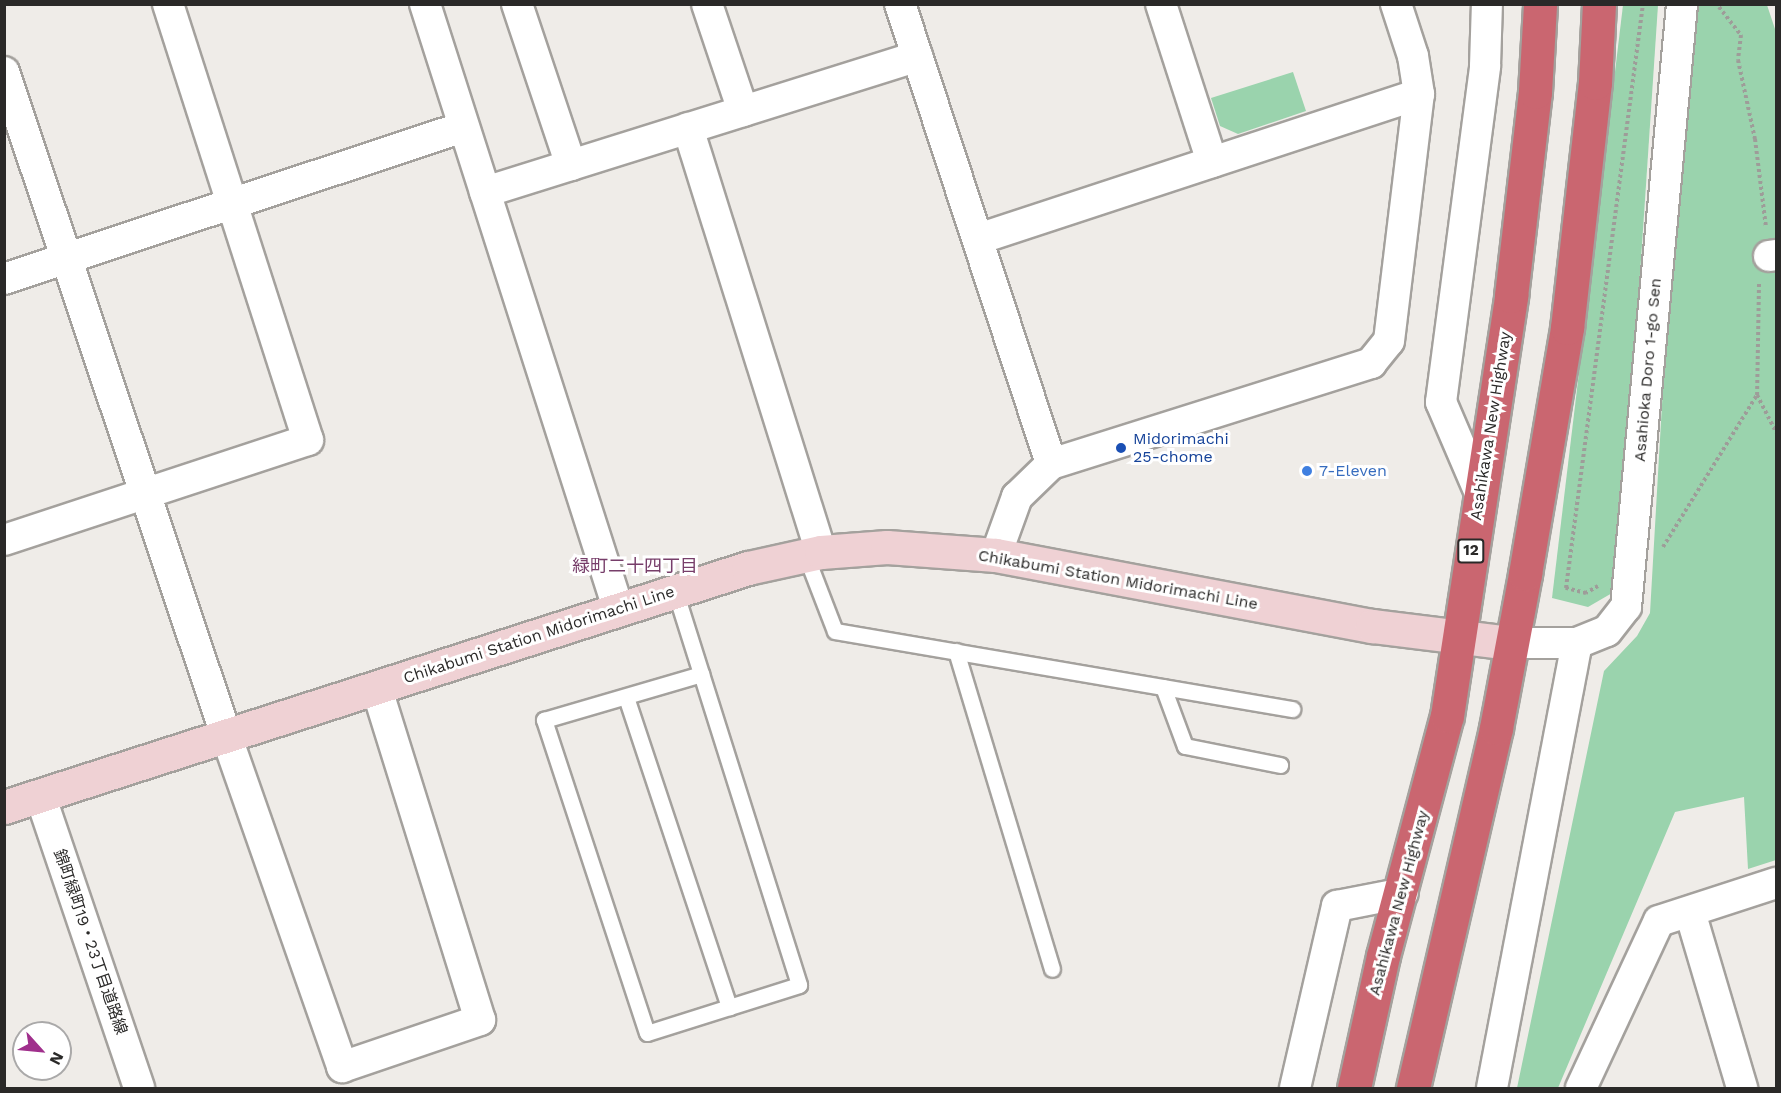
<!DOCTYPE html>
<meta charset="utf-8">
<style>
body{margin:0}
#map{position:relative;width:1781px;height:1093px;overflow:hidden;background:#efece8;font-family:"Work Sans","Noto Sans JP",sans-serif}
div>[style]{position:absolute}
.green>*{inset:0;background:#9ad3ad}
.path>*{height:4px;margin-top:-2px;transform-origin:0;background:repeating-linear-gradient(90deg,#9e9c99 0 3px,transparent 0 6px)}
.roads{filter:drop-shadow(2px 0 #a4a19d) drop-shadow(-2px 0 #a4a19d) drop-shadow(0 2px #a4a19d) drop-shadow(0 -2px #a4a19d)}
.lane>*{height:15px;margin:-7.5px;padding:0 7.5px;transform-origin:7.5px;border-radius:7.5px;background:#fff}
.street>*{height:30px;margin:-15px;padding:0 15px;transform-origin:15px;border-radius:15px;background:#fff}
.secondary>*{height:33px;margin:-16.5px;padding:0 16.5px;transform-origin:16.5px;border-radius:16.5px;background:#efd1d4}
.highway>*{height:33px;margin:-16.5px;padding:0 16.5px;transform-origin:16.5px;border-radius:16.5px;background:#ca6670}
.dots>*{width:16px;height:16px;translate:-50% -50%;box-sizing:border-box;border:3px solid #fff;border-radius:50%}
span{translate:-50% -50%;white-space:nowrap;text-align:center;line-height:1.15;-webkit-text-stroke:6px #fff;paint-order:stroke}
.shield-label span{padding:2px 4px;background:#fff;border:2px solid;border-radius:4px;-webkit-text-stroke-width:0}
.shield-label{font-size:15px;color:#2a2928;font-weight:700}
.street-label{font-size:16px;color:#2a2928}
.transit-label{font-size:16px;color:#164399}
.left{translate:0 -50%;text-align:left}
.shop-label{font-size:16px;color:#366cbe}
.neighbourhood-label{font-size:18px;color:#773e6a}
.frame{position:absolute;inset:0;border:6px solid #2a2928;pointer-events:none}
.north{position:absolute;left:12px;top:1021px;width:60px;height:60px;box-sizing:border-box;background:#fff;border:2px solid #aaa9a9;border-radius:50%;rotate:117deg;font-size:16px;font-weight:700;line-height:24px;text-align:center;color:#2a2928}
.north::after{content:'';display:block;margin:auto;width:21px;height:27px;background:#a02f8c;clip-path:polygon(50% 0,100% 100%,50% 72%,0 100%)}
</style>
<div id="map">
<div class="green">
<i style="clip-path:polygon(1623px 5px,1658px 5px,1619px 589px,1588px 607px,1552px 598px)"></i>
<i style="clip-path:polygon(1685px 5px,1767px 5px,1776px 32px,1776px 860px,1748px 869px,1744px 797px,1675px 812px,1558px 1088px,1517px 1088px,1604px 671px,1637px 636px,1650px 613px)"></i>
<i style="clip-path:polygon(1293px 72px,1306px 111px,1238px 134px,1220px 126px,1211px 98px)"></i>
</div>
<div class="path">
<i style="left:1719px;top:7px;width:36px;rotate:52deg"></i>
<i style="left:1741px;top:35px;width:25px;rotate:97deg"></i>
<i style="left:1738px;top:60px;width:81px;rotate:77.9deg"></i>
<i style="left:1755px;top:139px;width:89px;rotate:82.9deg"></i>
<i style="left:1759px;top:284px;width:111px;rotate:91deg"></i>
<i style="left:1757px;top:395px;width:42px;rotate:62.8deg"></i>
<i style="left:1663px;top:547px;width:179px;rotate:-58.3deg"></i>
<i style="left:1598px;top:586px;width:14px;rotate:150deg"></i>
<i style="left:1586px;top:593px;width:21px;rotate:-166deg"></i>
<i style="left:1566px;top:588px;width:589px;rotate:-82.49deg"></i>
</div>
<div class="roads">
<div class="lane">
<i style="left:806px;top:556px;width:80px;rotate:68.9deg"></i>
<i style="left:835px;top:631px;width:464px;rotate:9.7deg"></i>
<i style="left:675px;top:591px;width:413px;rotate:72.5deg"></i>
<i style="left:799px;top:985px;width:159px;rotate:162.5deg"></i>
<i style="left:647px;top:1033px;width:330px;rotate:-108.2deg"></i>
<i style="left:544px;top:720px;width:164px;rotate:-16.3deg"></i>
<i style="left:956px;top:651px;width:332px;rotate:73.2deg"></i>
<i style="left:1163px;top:687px;width:63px;rotate:69.6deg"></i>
<i style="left:1185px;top:746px;width:97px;rotate:11.3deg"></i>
<i style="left:626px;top:697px;width:327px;rotate:71.6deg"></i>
</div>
<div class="street">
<i style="left:425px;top:4px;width:634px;rotate:72.28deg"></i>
<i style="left:517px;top:4px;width:170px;rotate:71.5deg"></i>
<i style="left:707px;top:4px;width:113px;rotate:71.4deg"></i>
<i style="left:900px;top:4px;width:484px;rotate:71.8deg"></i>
<i style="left:1161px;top:4px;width:166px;rotate:72.1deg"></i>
<i style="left:4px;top:72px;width:699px;rotate:71.49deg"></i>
<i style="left:226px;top:735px;width:352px;rotate:70.7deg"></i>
<i style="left:342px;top:1067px;width:146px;rotate:-18.8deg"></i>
<i style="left:480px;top:1020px;width:349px;rotate:-107.3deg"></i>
<i style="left:688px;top:128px;width:444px;rotate:72.6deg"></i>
<i style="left:485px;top:192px;width:453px;rotate:-17.4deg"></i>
<i style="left:978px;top:239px;width:464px;rotate:-18.2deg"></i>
<i style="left:1769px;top:256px;width:7px;rotate:-8deg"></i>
<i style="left:4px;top:279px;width:484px;rotate:-18.3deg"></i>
<i style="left:1480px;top:493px;width:99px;rotate:-113.2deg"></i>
<i style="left:1441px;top:402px;width:339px;rotate:-82.5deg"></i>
<i style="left:1485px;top:66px;width:62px;rotate:-88.2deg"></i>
<i style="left:4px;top:540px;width:320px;rotate:-18.2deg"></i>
<i style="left:308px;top:440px;width:458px;rotate:-107.8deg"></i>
<i style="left:996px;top:555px;width:62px;rotate:-70.1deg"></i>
<i style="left:1017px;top:497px;width:47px;rotate:-44.1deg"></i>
<i style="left:1051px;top:464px;width:336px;rotate:-17.5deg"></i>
<i style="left:1371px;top:363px;width:28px;rotate:-51deg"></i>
<i style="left:1389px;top:341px;width:249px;rotate:-83.1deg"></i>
<i style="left:1419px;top:94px;width:38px;rotate:-99deg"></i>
<i style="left:1413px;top:56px;width:55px;rotate:-108.1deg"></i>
<i style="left:1511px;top:643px;width:66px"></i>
<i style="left:1577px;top:643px;width:32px;rotate:-22deg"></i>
<i style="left:1607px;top:631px;width:31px;rotate:-52deg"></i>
<i style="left:1626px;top:607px;width:606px;rotate:-84.69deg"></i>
<i style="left:40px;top:795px;width:309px;rotate:71.3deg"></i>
<i style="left:1690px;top:912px;width:184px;rotate:73.5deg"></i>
<i style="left:1295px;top:1088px;width:187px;rotate:-77deg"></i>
<i style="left:1337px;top:906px;width:67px;rotate:-11.1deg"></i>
<i style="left:1492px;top:1088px;width:453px;rotate:-79.2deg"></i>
<i style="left:1581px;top:1088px;width:184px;rotate:-65deg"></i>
<i style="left:1659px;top:921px;width:123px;rotate:-18deg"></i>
</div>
<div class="secondary">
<i style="left:4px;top:807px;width:781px;rotate:-17.81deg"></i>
<i style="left:748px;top:568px;width:75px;rotate:-12.4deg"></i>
<i style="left:821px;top:552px;width:66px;rotate:-4.3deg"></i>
<i style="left:887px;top:547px;width:109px;rotate:4.2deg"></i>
<i style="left:996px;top:555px;width:383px;rotate:10.7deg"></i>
<i style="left:1372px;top:626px;width:140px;rotate:7deg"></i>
</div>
<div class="highway">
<i style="left:1354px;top:1088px;width:135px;rotate:-77.6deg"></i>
<i style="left:1383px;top:956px;width:248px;rotate:-75.1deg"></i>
<i style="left:1447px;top:716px;width:425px;rotate:-81.3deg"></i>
<i style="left:1511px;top:296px;width:205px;rotate:-83.3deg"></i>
<i style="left:1535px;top:92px;width:88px;rotate:-86.7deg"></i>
<i style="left:1413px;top:1088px;width:369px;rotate:-77deg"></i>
<i style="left:1496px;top:728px;width:157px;rotate:-79.3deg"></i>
<i style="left:1525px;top:574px;width:250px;rotate:-80.3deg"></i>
<i style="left:1567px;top:328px;width:247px;rotate:-83.5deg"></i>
<i style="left:1595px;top:83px;width:79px;rotate:-87.1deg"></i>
</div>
</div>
<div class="dots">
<i style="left:1121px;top:448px;background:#1a4fb4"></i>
<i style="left:1307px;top:471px;background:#3f7fe0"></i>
</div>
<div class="shield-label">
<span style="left:1471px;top:551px">12</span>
</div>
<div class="street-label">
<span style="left:1648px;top:370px;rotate:-85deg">Asahioka Doro 1-go Sen</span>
<span style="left:1491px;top:426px;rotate:-81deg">Asahikawa New Highway</span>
<span style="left:1118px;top:580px;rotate:10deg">Chikabumi Station Midorimachi Line</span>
<span style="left:539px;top:635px;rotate:-18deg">Chikabumi Station Midorimachi Line</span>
<span style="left:1399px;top:903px;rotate:-75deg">Asahikawa New Highway</span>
<span style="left:90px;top:942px;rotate:71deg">錦町緑町19・23丁目道路線</span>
</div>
<div class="transit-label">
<span class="left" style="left:1133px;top:448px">Midorimachi<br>25-chome</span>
</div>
<div class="shop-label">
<span class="left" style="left:1319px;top:471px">7-Eleven</span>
</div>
<div class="neighbourhood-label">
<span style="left:635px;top:566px">緑町二十四丁目</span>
</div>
<div class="frame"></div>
<div class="north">N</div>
</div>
